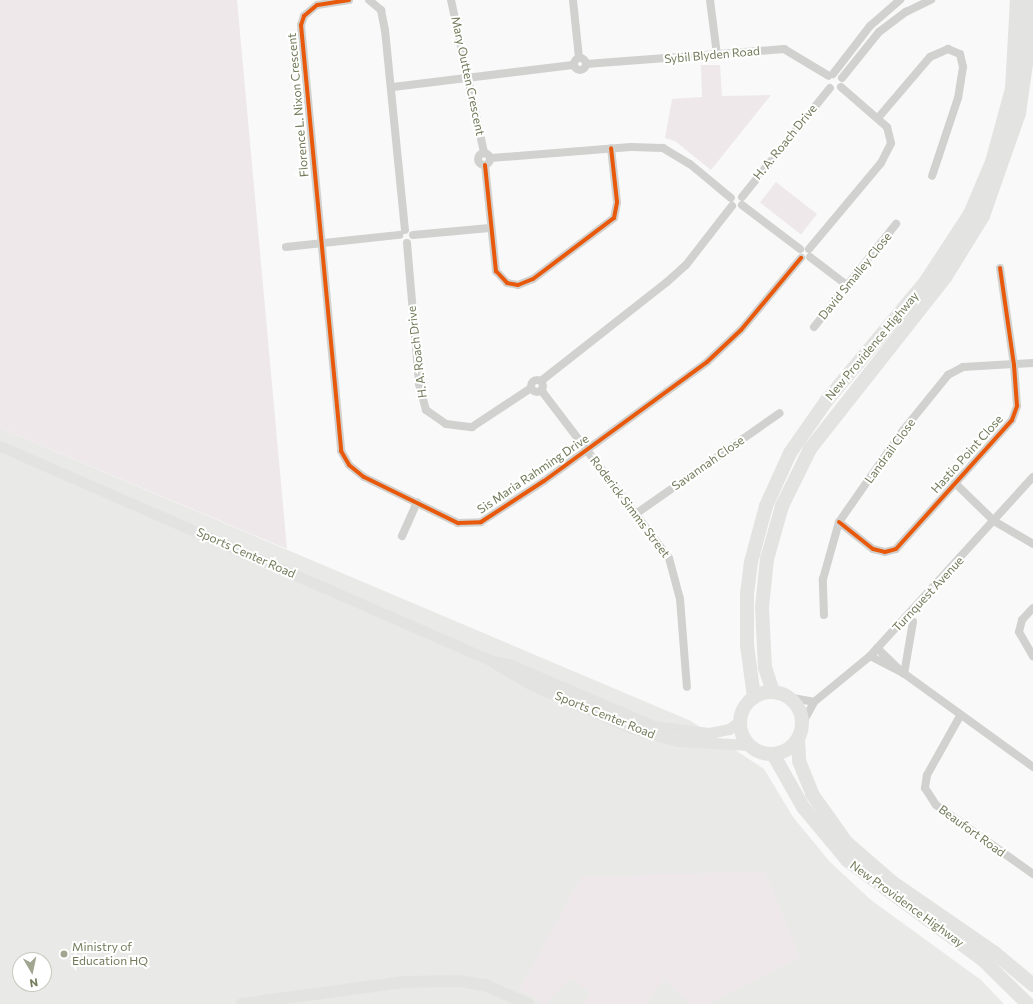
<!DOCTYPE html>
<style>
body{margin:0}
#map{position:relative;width:1033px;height:1004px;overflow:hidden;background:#f9f9f9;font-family:Commissioner,sans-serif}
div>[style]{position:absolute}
.built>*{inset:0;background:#e9e9e7}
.green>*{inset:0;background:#eee8eb;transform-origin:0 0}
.street>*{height:8px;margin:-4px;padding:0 4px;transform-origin:4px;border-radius:4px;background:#d1d2cf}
.street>.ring{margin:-4px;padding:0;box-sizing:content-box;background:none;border:8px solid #d1d2cf;border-radius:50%}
.secondary>*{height:11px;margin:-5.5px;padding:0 5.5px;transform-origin:5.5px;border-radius:5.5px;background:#e3e4e2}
.primary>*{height:12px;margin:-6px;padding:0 6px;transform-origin:6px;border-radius:6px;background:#e3e4e2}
.highway>*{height:14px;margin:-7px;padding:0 7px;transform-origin:7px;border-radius:7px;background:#e3e4e2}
.highway>.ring{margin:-7px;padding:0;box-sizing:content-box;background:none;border:14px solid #e3e4e2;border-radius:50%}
.cycleway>*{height:4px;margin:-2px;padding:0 2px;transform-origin:2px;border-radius:2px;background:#e8590c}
.dots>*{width:11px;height:11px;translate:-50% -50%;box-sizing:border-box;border:2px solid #fff;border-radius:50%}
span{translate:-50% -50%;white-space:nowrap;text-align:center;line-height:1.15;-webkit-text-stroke:4px #fff;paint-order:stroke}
.street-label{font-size:12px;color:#717a59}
.poi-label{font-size:12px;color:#717a59}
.left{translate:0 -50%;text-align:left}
.north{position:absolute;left:12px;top:952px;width:40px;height:40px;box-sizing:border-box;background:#fff;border:1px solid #c6cabd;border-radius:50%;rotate:171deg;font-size:11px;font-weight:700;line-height:16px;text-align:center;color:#717a59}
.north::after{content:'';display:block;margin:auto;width:14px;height:18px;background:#a1a691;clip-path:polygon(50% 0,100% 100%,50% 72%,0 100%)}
</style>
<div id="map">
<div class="built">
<i style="clip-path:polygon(evenodd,0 428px,691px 721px,764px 769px,793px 817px,830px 862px,871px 900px,981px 980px,1004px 1004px,0 1004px,0 428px,20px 960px,44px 960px,44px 984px,20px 984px,20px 960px)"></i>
</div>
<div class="green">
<i style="clip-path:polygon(0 0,237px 0,287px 549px,0 428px)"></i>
<i style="clip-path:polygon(701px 65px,720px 65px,722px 96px,771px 95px,711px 170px,675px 141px,665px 138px,672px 99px,702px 97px)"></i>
<i style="left:776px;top:182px;width:52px;height:26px;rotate:38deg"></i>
<i style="clip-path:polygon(765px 871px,800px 957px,709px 1004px,691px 1004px,664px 980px,646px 1004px,584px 1004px,590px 992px,570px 979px,546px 1004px,519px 990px,581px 877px)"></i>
</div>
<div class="street">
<i style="left:349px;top:0;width:32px;rotate:171deg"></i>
<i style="left:317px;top:5px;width:17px;rotate:140deg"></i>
<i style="left:304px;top:16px;width:9px;rotate:108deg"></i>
<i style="left:301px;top:25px;width:428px;rotate:84.6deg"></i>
<i style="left:341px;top:451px;width:16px;rotate:60deg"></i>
<i style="left:349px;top:465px;width:19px;rotate:39deg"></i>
<i style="left:364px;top:477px;width:105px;rotate:26.1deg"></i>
<i style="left:458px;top:523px;width:23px;rotate:-2deg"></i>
<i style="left:481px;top:522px;width:75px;rotate:-33.1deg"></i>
<i style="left:544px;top:481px;width:202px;rotate:-36.1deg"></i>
<i style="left:707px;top:362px;width:47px;rotate:-43.3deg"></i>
<i style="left:741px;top:330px;width:94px;rotate:-50.2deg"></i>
<i style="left:369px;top:0;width:16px;rotate:40deg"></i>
<i style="left:381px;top:10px;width:20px;rotate:79deg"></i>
<i style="left:385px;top:30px;width:201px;rotate:84.3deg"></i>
<i style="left:451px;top:0;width:157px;rotate:77.8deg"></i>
<i style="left:573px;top:0;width:58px;rotate:84.1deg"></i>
<i style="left:710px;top:0;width:55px;rotate:82.7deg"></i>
<i class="ring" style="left:574px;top:58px;width:4px;height:4px"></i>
<i style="left:586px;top:64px;width:199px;rotate:-4.3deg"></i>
<i style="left:784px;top:49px;width:52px;rotate:31deg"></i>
<i style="left:833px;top:74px;width:61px;rotate:-52.4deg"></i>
<i style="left:870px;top:26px;width:40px;rotate:-41deg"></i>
<i style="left:842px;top:78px;width:59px;rotate:-51.2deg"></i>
<i style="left:879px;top:32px;width:34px;rotate:-37deg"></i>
<i style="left:906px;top:12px;width:28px;rotate:-26deg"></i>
<i style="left:393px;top:87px;width:181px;rotate:-7deg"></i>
<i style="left:878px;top:118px;width:80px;rotate:-49.6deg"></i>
<i style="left:930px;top:57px;width:20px;rotate:-24deg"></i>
<i style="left:948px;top:49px;width:13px;rotate:23deg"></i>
<i style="left:960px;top:54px;width:13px;rotate:77deg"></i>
<i style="left:963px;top:67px;width:31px;rotate:99deg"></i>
<i style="left:958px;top:98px;width:82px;rotate:108.4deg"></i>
<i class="ring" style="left:478px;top:153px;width:4px;height:4px"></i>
<i style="left:491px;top:158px;width:140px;rotate:-4.5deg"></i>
<i style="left:631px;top:147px;width:32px;rotate:2deg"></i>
<i style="left:663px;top:148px;width:31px;rotate:31deg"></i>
<i style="left:690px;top:164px;width:53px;rotate:39.7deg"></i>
<i style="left:485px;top:165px;width:107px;rotate:84.1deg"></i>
<i style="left:496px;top:271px;width:16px;rotate:47deg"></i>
<i style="left:507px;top:283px;width:11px;rotate:10deg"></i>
<i style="left:518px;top:285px;width:16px;rotate:-22deg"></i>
<i style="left:533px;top:279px;width:101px;rotate:-37deg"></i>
<i style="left:614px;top:218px;width:16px;rotate:-79deg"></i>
<i style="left:617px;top:202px;width:54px;rotate:-96.3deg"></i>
<i style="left:742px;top:197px;width:140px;rotate:-51.1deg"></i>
<i style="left:742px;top:205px;width:73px;rotate:37.2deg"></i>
<i style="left:413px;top:235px;width:77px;rotate:-5.2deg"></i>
<i style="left:407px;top:243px;width:142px;rotate:85.1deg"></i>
<i style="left:419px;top:384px;width:27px;rotate:75deg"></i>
<i style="left:426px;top:410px;width:24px;rotate:35deg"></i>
<i style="left:446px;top:424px;width:26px;rotate:7deg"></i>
<i style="left:472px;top:427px;width:71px;rotate:-33.5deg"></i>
<i style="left:286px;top:247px;width:114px;rotate:-6.1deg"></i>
<i style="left:809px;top:249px;width:112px;rotate:-50.1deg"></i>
<i style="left:881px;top:163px;width:22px;rotate:-63deg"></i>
<i style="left:891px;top:143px;width:16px;rotate:-104deg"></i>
<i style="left:887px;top:127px;width:61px;rotate:-139deg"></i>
<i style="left:810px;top:257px;width:48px;rotate:37.3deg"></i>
<i style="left:814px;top:327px;width:132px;rotate:-51.5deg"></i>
<i class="ring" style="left:531px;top:380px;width:4px;height:4px"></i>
<i style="left:541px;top:381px;width:160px;rotate:-38.2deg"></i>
<i style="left:667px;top:282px;width:25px;rotate:-42deg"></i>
<i style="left:686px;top:265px;width:75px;rotate:-52.1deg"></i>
<i style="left:541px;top:390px;width:211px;rotate:52.7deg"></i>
<i style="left:669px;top:558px;width:42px;rotate:75deg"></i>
<i style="left:680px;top:599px;width:88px;rotate:85.5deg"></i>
<i style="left:955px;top:483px;width:54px;rotate:44.3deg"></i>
<i style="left:994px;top:521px;width:45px;rotate:30.5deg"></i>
<i style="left:637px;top:513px;width:174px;rotate:-35deg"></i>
<i style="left:839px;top:522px;width:43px;rotate:38.5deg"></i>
<i style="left:873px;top:549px;width:12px;rotate:14deg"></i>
<i style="left:885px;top:552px;width:11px;rotate:-15deg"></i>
<i style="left:896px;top:549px;width:173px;rotate:-48deg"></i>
<i style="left:1012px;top:420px;width:15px;rotate:-70deg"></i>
<i style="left:1017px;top:406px;width:41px;rotate:-94.2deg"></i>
<i style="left:1014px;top:365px;width:98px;rotate:-98.2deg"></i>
<i style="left:402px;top:536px;width:37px;rotate:-66deg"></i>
<i style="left:1033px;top:608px;width:16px;rotate:133deg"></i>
<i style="left:1022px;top:620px;width:12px;rotate:104deg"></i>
<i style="left:1019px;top:632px;width:28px;rotate:60deg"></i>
<i style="left:824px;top:615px;width:36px;rotate:-92deg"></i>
<i style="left:823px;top:579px;width:59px;rotate:-74.3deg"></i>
<i style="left:839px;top:522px;width:108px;rotate:-55.1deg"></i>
<i style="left:901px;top:433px;width:75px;rotate:-51deg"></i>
<i style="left:948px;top:375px;width:17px;rotate:-28deg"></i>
<i style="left:963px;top:367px;width:70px;rotate:-3.3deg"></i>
<i style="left:877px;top:648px;width:35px;rotate:44deg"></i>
<i style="left:870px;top:656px;width:36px;rotate:27deg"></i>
<i style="left:902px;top:672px;width:162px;rotate:35.9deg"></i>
<i style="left:904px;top:674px;width:53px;rotate:-80.2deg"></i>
<i style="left:787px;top:697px;width:27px;rotate:10deg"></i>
<i style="left:960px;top:716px;width:68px;rotate:119.2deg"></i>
<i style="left:927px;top:775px;width:13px;rotate:99deg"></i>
<i style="left:925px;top:788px;width:20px;rotate:57deg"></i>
<i style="left:936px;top:805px;width:119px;rotate:35.4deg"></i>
<i style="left:802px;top:724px;width:25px;rotate:-61deg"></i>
<i style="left:814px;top:702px;width:72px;rotate:-39.4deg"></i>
<i style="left:870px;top:656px;width:242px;rotate:-47.7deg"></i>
</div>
<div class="secondary">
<i style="left:0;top:446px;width:537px;rotate:23.6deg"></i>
<i style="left:492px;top:661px;width:17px;rotate:10deg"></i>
<i style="left:509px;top:664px;width:158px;rotate:23.2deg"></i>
<i style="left:654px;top:726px;width:55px;rotate:7.3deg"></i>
<i style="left:709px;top:733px;width:20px;rotate:-11deg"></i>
<i style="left:729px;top:729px;width:14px;rotate:-36deg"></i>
<i style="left:494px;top:663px;width:44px;rotate:30.1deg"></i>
<i style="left:532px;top:685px;width:108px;rotate:23.5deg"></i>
<i style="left:631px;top:728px;width:49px;rotate:15.5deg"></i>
<i style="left:678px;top:741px;width:72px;rotate:3.2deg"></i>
</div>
<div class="primary">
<i style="left:242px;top:1004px;width:162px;rotate:-7.8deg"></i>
<i style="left:403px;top:982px;width:56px;rotate:-1deg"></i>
<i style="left:459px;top:981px;width:26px;rotate:9deg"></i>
<i style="left:485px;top:985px;width:47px;rotate:23.8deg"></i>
</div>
<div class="highway">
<i style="left:773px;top:692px;width:25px;rotate:-108deg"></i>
<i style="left:765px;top:668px;width:61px;rotate:-92.8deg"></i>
<i style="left:762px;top:607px;width:48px;rotate:-84.1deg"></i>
<i style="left:767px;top:559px;width:55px;rotate:-74.2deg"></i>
<i style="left:782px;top:506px;width:64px;rotate:-63.8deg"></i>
<i style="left:810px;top:449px;width:220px;rotate:-51.8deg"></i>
<i style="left:946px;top:276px;width:70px;rotate:-58.3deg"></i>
<i style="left:983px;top:216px;width:109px;rotate:-70.7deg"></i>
<i style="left:1019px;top:113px;width:49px;rotate:-81.9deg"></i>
<i style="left:1026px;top:64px;width:64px;rotate:-87.3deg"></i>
<i class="ring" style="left:740px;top:692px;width:48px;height:48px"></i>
<i style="left:754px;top:697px;width:52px;rotate:-97.7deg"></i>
<i style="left:747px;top:645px;width:51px;rotate:-90deg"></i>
<i style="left:747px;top:594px;width:32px;rotate:-83deg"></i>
<i style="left:751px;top:562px;width:58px;rotate:-75deg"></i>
<i style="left:766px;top:506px;width:58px;rotate:-65.6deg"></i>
<i style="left:790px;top:453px;width:65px;rotate:-55.1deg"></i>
<i style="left:827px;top:400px;width:155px;rotate:-50.2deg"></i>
<i style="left:926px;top:281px;width:80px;rotate:-56.7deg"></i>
<i style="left:970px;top:214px;width:56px;rotate:-67.1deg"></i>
<i style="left:992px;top:162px;width:76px;rotate:-74.7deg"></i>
<i style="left:1012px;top:89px;width:89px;rotate:-86.8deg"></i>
<i style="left:798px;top:739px;width:22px;rotate:87deg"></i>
<i style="left:799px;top:761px;width:35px;rotate:68deg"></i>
<i style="left:812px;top:794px;width:59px;rotate:54.7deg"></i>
<i style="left:846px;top:842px;width:61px;rotate:41deg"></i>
<i style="left:892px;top:882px;width:125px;rotate:34.6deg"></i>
<i style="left:995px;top:953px;width:50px;rotate:40.1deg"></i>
<i style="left:773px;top:754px;width:61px;rotate:60.5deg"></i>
<i style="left:803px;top:807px;width:69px;rotate:50.3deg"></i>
<i style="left:847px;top:860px;width:167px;rotate:36.3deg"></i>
<i style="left:982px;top:959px;width:64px;rotate:44.4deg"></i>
</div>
<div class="cycleway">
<i style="left:349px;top:0;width:32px;rotate:171deg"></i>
<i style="left:317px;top:5px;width:17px;rotate:140deg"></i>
<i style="left:304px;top:16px;width:9px;rotate:108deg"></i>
<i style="left:301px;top:25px;width:428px;rotate:84.6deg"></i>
<i style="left:341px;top:451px;width:16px;rotate:60deg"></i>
<i style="left:349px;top:465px;width:19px;rotate:39deg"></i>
<i style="left:364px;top:477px;width:105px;rotate:26.1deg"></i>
<i style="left:458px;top:523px;width:23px;rotate:-2deg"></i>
<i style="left:481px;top:522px;width:75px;rotate:-33.1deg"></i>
<i style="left:544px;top:481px;width:202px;rotate:-36.1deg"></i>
<i style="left:707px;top:362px;width:47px;rotate:-43.3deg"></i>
<i style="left:741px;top:330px;width:94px;rotate:-50.2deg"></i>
<i style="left:485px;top:165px;width:107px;rotate:84.1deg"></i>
<i style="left:496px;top:271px;width:16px;rotate:47deg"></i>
<i style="left:507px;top:283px;width:11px;rotate:10deg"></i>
<i style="left:518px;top:285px;width:16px;rotate:-22deg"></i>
<i style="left:533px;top:279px;width:101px;rotate:-37deg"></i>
<i style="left:614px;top:218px;width:16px;rotate:-79deg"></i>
<i style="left:617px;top:202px;width:54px;rotate:-96.3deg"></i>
<i style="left:839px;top:522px;width:43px;rotate:38.5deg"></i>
<i style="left:873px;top:549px;width:12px;rotate:14deg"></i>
<i style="left:885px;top:552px;width:11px;rotate:-15deg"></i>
<i style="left:896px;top:549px;width:173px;rotate:-48deg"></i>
<i style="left:1012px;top:420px;width:15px;rotate:-70deg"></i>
<i style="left:1017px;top:406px;width:41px;rotate:-94.2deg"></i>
<i style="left:1014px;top:365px;width:98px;rotate:-98.2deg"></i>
</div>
<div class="dots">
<i style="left:64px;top:954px;background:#a1a691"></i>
</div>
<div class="street-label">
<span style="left:712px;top:55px;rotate:-5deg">Sybil Blyden Road</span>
<span style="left:468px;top:76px;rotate:78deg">Mary Outten Crescent</span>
<span style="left:298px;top:105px;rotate:-95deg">Florence L. Nixon Crescent</span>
<span style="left:785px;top:142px;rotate:-51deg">H. A. Roach Drive</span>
<span style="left:855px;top:276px;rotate:-51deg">David Smalley Close</span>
<span style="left:872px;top:346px;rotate:-50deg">New Providence Highway</span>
<span style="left:417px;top:352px;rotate:-97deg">H. A. Roach Drive</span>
<span style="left:890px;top:451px;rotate:-54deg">Landrail Close</span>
<span style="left:967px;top:454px;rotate:-48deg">Hastio Point Close</span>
<span style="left:708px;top:463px;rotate:-35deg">Savannah Close</span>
<span style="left:533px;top:474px;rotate:-34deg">Sis Maria Rahming Drive</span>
<span style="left:630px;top:507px;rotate:53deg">Roderick Simms Street</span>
<span style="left:246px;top:553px;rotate:24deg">Sports Center Road</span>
<span style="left:928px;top:594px;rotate:-47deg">Turnquest Avenue</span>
<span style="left:605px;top:715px;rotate:22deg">Sports Center Road</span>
<span style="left:972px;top:831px;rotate:36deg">Beaufort Road</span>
<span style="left:907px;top:904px;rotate:36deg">New Providence Highway</span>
</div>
<div class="poi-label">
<span class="left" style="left:72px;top:954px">Ministry of<br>Education HQ</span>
</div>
<div class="north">N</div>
</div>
